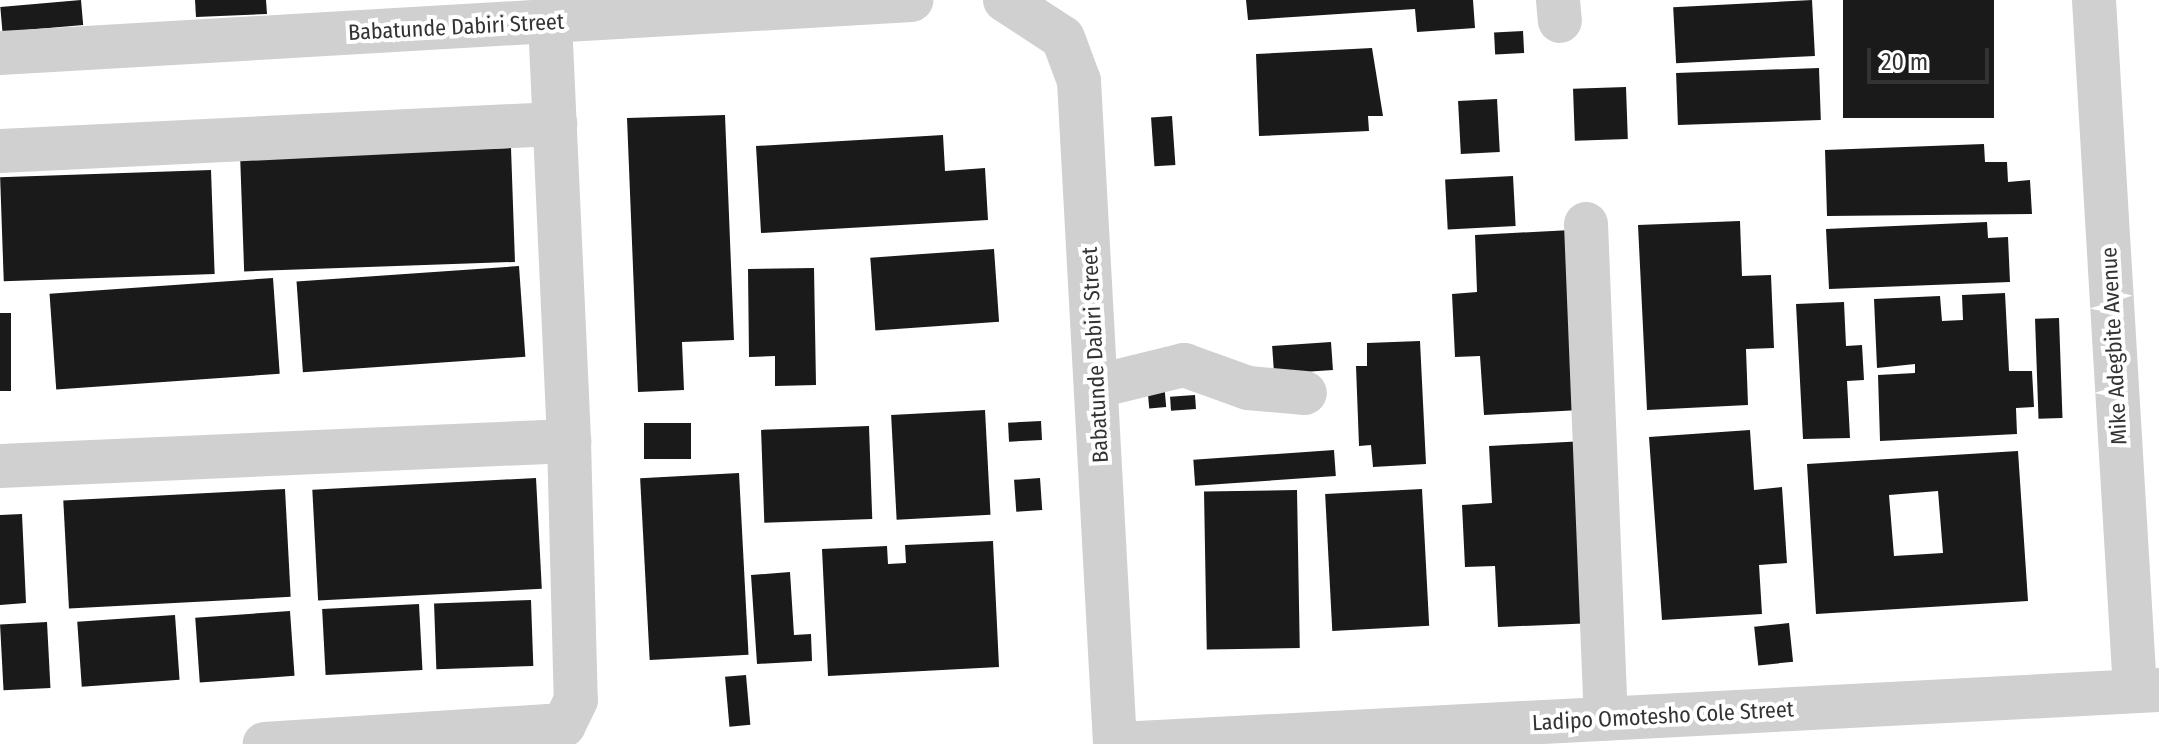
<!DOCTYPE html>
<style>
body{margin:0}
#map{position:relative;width:2159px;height:744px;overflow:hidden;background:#fff;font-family:"Fira Sans Condensed",sans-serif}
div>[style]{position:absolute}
.building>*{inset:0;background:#1a1a1a;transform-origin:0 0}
.minor>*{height:44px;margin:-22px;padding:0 22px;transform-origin:22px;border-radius:22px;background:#d0d0d0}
span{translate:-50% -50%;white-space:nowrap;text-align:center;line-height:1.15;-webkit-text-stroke:8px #fff;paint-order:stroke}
.street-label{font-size:22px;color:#333}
.scale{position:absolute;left:1867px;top:48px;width:122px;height:36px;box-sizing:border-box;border:4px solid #333;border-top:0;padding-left:10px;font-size:24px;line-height:28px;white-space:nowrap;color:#333;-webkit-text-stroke:6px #fff;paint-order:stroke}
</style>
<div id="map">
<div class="building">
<i style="left:81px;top:0;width:25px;height:81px;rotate:85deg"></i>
<i style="clip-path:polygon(195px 0,266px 0,267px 14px,196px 17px)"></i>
<i style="clip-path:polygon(1246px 0,1473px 0,1475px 28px,1417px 32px,1415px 9px,1248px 20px)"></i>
<i style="left:1812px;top:0;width:56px;height:139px;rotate:87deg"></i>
<i style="left:1843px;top:0;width:151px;height:118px"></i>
<i style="left:1523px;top:31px;width:22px;height:29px;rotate:87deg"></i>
<i style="clip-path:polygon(1372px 48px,1383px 116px,1368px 116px,1369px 131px,1259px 136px,1256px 54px)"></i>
<i style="left:1819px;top:68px;width:52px;height:143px;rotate:88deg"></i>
<i style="left:1626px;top:87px;width:52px;height:53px;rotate:88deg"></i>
<i style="left:1497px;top:99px;width:53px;height:39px;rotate:87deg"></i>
<i style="clip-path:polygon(725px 115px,734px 340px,682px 342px,684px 390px,638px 392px,627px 118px)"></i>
<i style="left:1172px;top:116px;width:49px;height:21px;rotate:86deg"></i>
<i style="clip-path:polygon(943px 135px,945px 171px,985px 168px,988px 220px,761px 233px,756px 146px)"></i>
<i style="clip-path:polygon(1984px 144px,1985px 162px,2007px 162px,2008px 182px,2030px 180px,2032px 214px,1827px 216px,1825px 150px)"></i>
<i style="left:511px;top:148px;width:114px;height:271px;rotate:88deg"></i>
<i style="left:211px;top:170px;width:104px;height:211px;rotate:88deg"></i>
<i style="left:1513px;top:176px;width:50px;height:68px;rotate:87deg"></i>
<i style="clip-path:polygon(1740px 221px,1742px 276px,1771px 275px,1774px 348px,1746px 349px,1748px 405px,1647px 410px,1638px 225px)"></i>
<i style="clip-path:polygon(1987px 222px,1988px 238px,2008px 237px,2010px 282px,1829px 289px,1826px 229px)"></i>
<i style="clip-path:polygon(1571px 230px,1580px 410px,1484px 415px,1480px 356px,1455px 357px,1452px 294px,1477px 292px,1475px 235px)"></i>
<i style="left:994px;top:249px;width:73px;height:124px;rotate:86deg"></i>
<i style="left:519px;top:266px;width:91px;height:223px;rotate:86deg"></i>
<i style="clip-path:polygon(814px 268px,816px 385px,775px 386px,775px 356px,749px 357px,748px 269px)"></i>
<i style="left:273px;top:278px;width:96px;height:224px;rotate:86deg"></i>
<i style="clip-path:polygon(2005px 293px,2009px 371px,2032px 371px,2034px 407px,2016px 408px,2017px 434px,1880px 441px,1878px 375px,1915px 373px,1915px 364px,1877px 368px,1874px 299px,1940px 296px,1942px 321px,1963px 320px,1962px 295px)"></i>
<i style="clip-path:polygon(1844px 302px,1846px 346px,1862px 345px,1864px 380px,1847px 381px,1850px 438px,1803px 439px,1796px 304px)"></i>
<i style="left:11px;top:313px;width:78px;height:11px;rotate:90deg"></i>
<i style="left:2059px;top:318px;width:100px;height:24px;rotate:88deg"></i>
<i style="clip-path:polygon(1420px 341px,1426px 464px,1373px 467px,1371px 445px,1359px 446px,1356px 366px,1367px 366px,1367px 343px)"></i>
<i style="left:1331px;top:342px;width:28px;height:59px;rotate:86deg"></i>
<i style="left:1164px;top:382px;width:25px;height:17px;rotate:85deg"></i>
<i style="left:1195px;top:395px;width:14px;height:25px;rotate:86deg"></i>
<i style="left:985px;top:410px;width:105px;height:94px;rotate:87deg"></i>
<i style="left:1041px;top:421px;width:19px;height:33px;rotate:87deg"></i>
<i style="left:691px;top:423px;width:36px;height:47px;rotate:90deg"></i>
<i style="left:869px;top:426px;width:93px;height:108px;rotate:88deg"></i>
<i style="clip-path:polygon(1750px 430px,1754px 490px,1782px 487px,1787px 563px,1759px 565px,1762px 614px,1662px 620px,1649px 437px)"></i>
<i style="clip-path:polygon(1585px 441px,1595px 623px,1498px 627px,1495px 566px,1465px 567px,1462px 505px,1492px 503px,1489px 446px)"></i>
<i style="left:1334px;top:450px;width:26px;height:141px;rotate:86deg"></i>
<i style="clip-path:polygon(evenodd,2018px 451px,2028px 601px,1816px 614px,1807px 464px,2018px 451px,1938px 491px,1943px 553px,1894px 556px,1889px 495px,1938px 491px)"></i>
<i style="left:739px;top:473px;width:182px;height:99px;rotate:87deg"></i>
<i style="left:536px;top:478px;width:111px;height:224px;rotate:87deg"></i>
<i style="left:1040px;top:478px;width:32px;height:26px;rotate:86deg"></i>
<i style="left:285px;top:489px;width:108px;height:222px;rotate:87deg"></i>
<i style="left:1422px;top:489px;width:137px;height:97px;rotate:87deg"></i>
<i style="left:1297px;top:490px;width:158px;height:93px;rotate:89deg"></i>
<i style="clip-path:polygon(22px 514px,26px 603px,0 605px,0 515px)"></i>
<i style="clip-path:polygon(993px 541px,999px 667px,828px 676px,822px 549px,887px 546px,888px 564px,906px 563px,905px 545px)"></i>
<i style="clip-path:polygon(790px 572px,794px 635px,811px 634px,812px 661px,757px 664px,751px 575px)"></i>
<i style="left:531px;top:600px;width:66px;height:97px;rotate:88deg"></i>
<i style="left:419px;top:604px;width:66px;height:97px;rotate:87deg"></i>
<i style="left:290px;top:611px;width:65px;height:95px;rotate:86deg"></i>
<i style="left:175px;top:615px;width:65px;height:98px;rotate:86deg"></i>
<i style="left:47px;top:622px;width:66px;height:47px;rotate:87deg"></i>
<i style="left:1789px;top:623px;width:39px;height:35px;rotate:84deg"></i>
<i style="left:746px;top:675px;width:50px;height:21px;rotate:85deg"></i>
</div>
<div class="minor">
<i style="left:1005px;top:0;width:69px;rotate:33.2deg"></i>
<i style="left:1063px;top:38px;width:46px;rotate:69.6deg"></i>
<i style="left:1079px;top:81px;width:664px;rotate:86.89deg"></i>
<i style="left:1558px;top:0;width:21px;rotate:85deg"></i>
<i style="left:2094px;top:0;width:692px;rotate:86.6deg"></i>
<i style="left:550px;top:21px;width:420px;rotate:87.4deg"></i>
<i style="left:0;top:53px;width:913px;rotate:-3.33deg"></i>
<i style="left:0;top:151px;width:556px;rotate:-2.79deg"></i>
<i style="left:1586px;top:224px;width:495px;rotate:87.7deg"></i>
<i style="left:1098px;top:386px;width:89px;rotate:-13.7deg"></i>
<i style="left:1184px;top:365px;width:68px;rotate:19.8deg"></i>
<i style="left:1248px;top:388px;width:57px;rotate:5deg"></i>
<i style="left:0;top:466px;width:570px;rotate:-2.52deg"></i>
<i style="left:569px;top:441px;width:259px;rotate:88.5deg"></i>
<i style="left:576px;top:700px;width:28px;rotate:116deg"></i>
<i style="left:564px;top:725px;width:300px;rotate:176.4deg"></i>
<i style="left:1119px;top:744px;width:1041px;rotate:-2.97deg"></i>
</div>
<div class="street-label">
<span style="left:456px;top:27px;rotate:-3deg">Babatunde Dabiri Street</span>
<span style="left:2114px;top:346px;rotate:-93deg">Mike Adegbite Avenue</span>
<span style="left:1095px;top:355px;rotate:-93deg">Babatunde Dabiri Street</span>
<span style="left:1663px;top:716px;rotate:-3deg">Ladipo Omotesho Cole Street</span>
</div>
<div class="scale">20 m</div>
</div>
